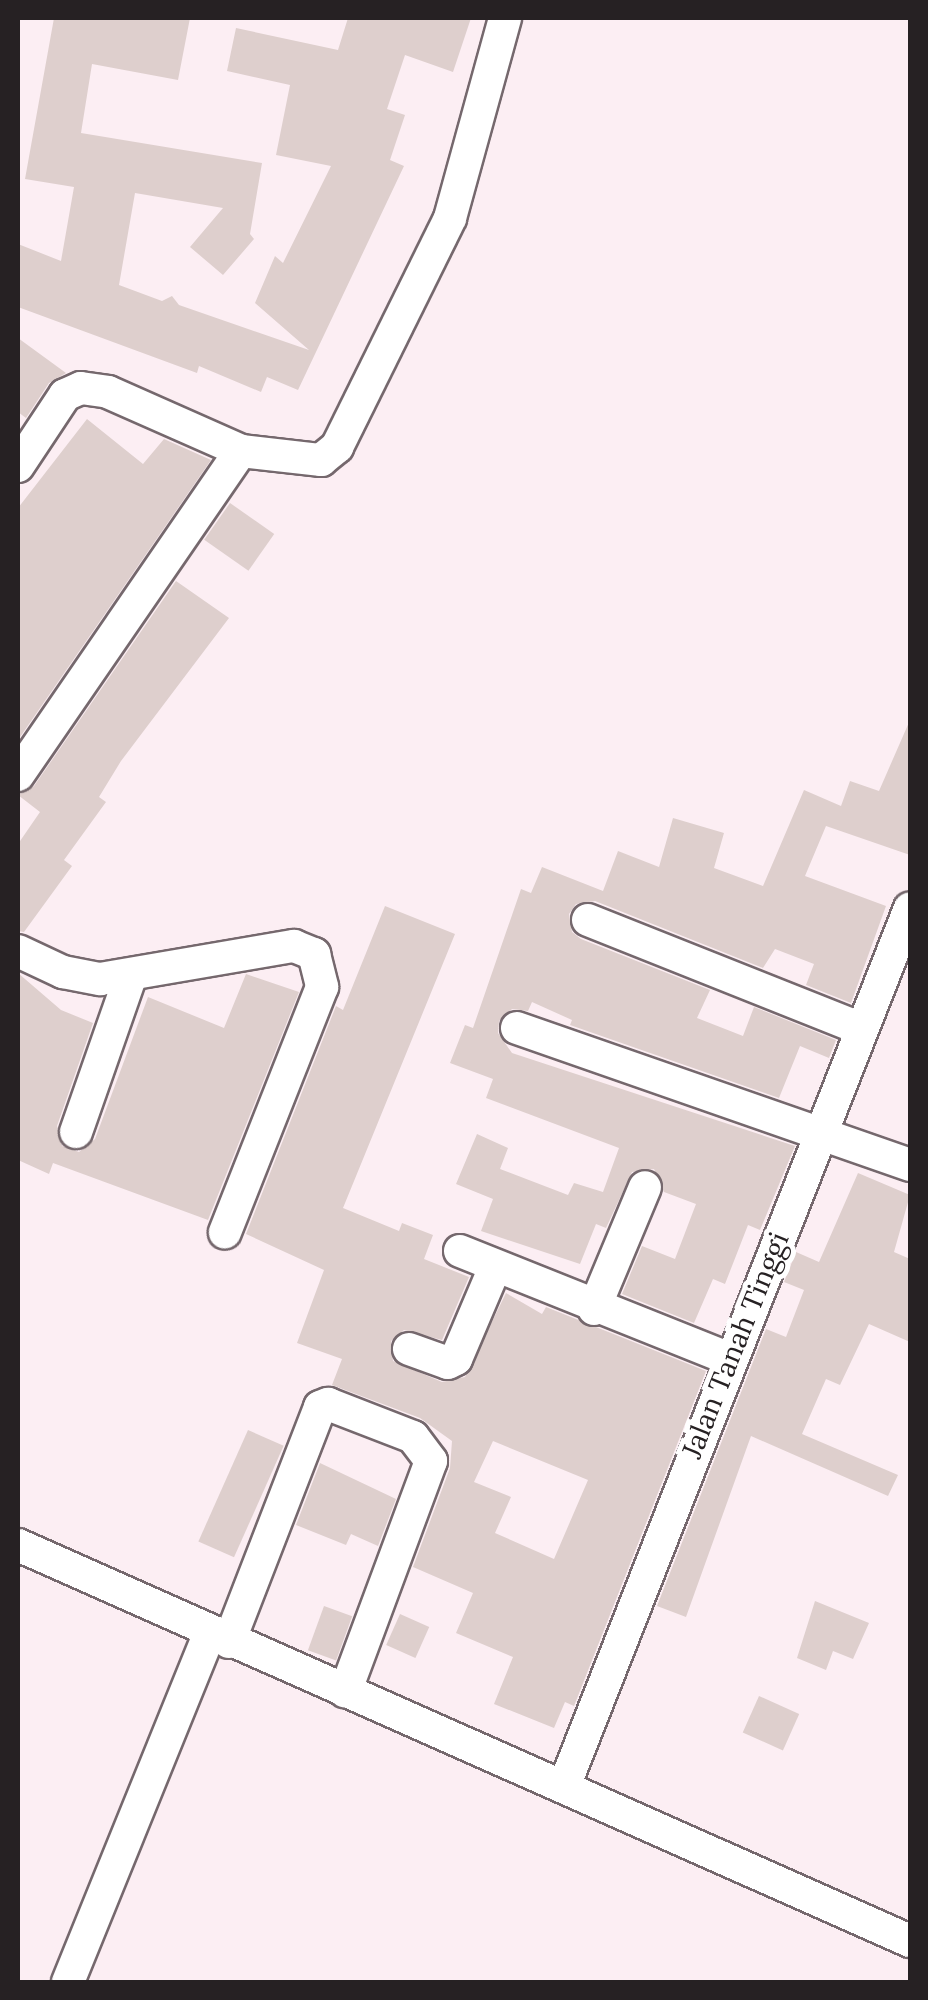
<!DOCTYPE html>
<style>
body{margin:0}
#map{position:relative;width:928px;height:2000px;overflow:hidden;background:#fceef3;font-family:Lora,serif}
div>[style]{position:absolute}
.building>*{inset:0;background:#decfcd;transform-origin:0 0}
.roads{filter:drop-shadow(2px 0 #75686d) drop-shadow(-2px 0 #75686d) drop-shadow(0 2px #75686d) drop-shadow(0 -2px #75686d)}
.minor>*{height:32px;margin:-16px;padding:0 16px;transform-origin:16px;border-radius:16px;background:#fff}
span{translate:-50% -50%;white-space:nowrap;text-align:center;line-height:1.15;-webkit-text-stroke:10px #fff;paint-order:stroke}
.street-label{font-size:28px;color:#262123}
.frame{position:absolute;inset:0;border:20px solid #262123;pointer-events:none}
</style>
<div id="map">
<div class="building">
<i style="clip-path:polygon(54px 18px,190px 18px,178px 80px,92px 64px,81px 133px,262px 163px,250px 234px,254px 239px,223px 275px,190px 247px,223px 208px,135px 193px,119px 285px,162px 301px,172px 296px,179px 305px,309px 350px,255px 303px,275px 256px,283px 263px,331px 166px,276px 155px,290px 85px,227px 71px,236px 28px,338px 50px,348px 18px,471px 18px,453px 72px,405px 55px,387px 109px,405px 115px,390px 160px,404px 166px,298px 390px,267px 377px,261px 392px,199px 366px,197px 373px,18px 307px,18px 244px,61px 261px,74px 187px,25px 179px)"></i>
<i style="clip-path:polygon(18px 338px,66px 373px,49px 383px,26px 418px,18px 412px)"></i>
<i style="clip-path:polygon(87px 419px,143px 464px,164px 439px,211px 460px,18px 740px,18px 508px)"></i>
<i style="left:230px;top:503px;width:54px;height:45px;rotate:35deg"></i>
<i style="clip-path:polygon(176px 581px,229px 618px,121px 761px,99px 797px,106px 802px,64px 860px,72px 866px,24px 932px,18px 931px,18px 844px,40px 812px,18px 795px,34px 786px)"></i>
<i style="clip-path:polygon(910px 720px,910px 855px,826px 826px,805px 876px,886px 906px,851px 1003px,806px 985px,814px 964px,775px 949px,763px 968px,595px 901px,576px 904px,569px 914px,572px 932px,581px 939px,710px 990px,697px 1018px,743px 1036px,754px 1007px,836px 1040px,829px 1058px,800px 1046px,779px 1098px,570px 1025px,572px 1020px,532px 1002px,528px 1011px,512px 1009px,499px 1021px,498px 1033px,512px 1053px,795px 1146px,760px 1230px,748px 1225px,725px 1284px,713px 1279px,694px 1323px,622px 1294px,642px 1246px,675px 1259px,696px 1204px,664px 1192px,654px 1169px,632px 1172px,606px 1228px,596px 1224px,580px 1264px,481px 1231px,493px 1199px,456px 1184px,477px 1134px,508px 1148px,500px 1169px,568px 1195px,574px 1183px,603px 1192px,619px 1148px,486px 1098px,493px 1079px,450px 1063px,465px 1025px,473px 1028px,521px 889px,531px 893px,542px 867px,603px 891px,618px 851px,659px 867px,673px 818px,724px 833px,714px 868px,763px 886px,804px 790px,841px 806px,850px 781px,879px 791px)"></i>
<i style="clip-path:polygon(evenodd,385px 906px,455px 934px,343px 1208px,399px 1231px,402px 1223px,433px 1235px,424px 1259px,469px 1277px,442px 1340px,404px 1330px,391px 1341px,393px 1361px,442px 1382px,465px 1377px,506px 1293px,542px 1314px,546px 1307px,706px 1371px,574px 1706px,565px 1702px,554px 1728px,494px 1704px,513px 1657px,456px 1633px,473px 1593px,413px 1567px,450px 1468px,452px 1441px,420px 1418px,332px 1385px,342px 1359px,297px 1343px,324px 1270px,246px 1234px,336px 1006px,343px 1010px,385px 906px,493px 1441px,588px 1480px,554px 1559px,495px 1533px,511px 1497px,474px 1482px,493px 1441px)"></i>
<i style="clip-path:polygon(18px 973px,61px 1010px,93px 1023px,57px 1126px,62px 1146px,79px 1152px,95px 1139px,148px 997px,224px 1028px,246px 974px,299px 992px,208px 1220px,53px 1163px,49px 1174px,18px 1160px)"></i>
<i style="clip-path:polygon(858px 1173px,910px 1195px,894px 1252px,910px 1259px,910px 1342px,869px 1324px,840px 1385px,826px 1379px,802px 1434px,898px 1475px,888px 1496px,751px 1436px,686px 1617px,657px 1606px,766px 1329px,786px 1337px,804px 1290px,784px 1282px,796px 1252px,819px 1262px)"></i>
<i style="left:248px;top:1430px;width:39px;height:122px;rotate:24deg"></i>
<i style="clip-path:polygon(320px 1463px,396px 1499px,378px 1546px,351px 1534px,346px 1545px,296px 1525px)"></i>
<i style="clip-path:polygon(815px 1601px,869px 1623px,853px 1659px,833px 1651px,826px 1670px,797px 1658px)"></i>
<i style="left:324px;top:1606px;width:30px;height:47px;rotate:20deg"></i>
<i style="left:400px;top:1614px;width:32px;height:34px;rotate:24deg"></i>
<i style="left:759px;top:1696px;width:44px;height:40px;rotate:24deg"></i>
</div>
<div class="roads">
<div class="minor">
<i style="left:18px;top:466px;width:85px;rotate:-56.5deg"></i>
<i style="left:65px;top:395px;width:17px;rotate:-24deg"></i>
<i style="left:81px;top:388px;width:27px;rotate:8deg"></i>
<i style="left:108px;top:392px;width:145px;rotate:23.9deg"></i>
<i style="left:241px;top:451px;width:81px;rotate:6.4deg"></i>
<i style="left:321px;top:460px;width:21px;rotate:-39deg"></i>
<i style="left:337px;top:447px;width:255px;rotate:-63.7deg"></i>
<i style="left:450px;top:218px;width:207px;rotate:-74.6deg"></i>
<i style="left:18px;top:775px;width:393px;rotate:-55.5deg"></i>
<i style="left:588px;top:920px;width:293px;rotate:21.7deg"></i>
<i style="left:18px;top:951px;width:50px;rotate:25deg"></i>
<i style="left:63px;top:972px;width:38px;rotate:11deg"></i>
<i style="left:100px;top:979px;width:197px;rotate:-9.7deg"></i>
<i style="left:294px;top:946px;width:22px;rotate:22deg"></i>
<i style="left:314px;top:954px;width:34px;rotate:76deg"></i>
<i style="left:322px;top:987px;width:264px;rotate:111.6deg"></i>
<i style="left:517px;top:1028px;width:416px;rotate:19.2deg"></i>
<i style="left:76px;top:1132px;width:163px;rotate:-70.7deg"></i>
<i style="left:460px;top:1251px;width:289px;rotate:21.8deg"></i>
<i style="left:594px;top:1309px;width:132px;rotate:-67.3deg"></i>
<i style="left:409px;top:1349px;width:41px;rotate:19.7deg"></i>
<i style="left:448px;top:1363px;width:9px;rotate:-27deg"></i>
<i style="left:456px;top:1359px;width:100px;rotate:-67deg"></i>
<i style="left:18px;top:1545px;width:976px;rotate:23.94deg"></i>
<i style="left:229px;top:1642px;width:252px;rotate:-68.8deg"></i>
<i style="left:320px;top:1407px;width:9px;rotate:-21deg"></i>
<i style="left:328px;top:1404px;width:91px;rotate:21.2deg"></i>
<i style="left:413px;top:1437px;width:30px;rotate:53deg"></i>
<i style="left:431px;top:1461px;width:246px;rotate:110.4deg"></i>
<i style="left:565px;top:1784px;width:941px;rotate:-68.5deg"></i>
<i style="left:68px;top:1982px;width:375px;rotate:-67.9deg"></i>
</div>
</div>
<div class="street-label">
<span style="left:735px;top:1345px;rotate:-68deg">Jalan Tanah Tinggi</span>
</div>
<div class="frame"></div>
</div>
